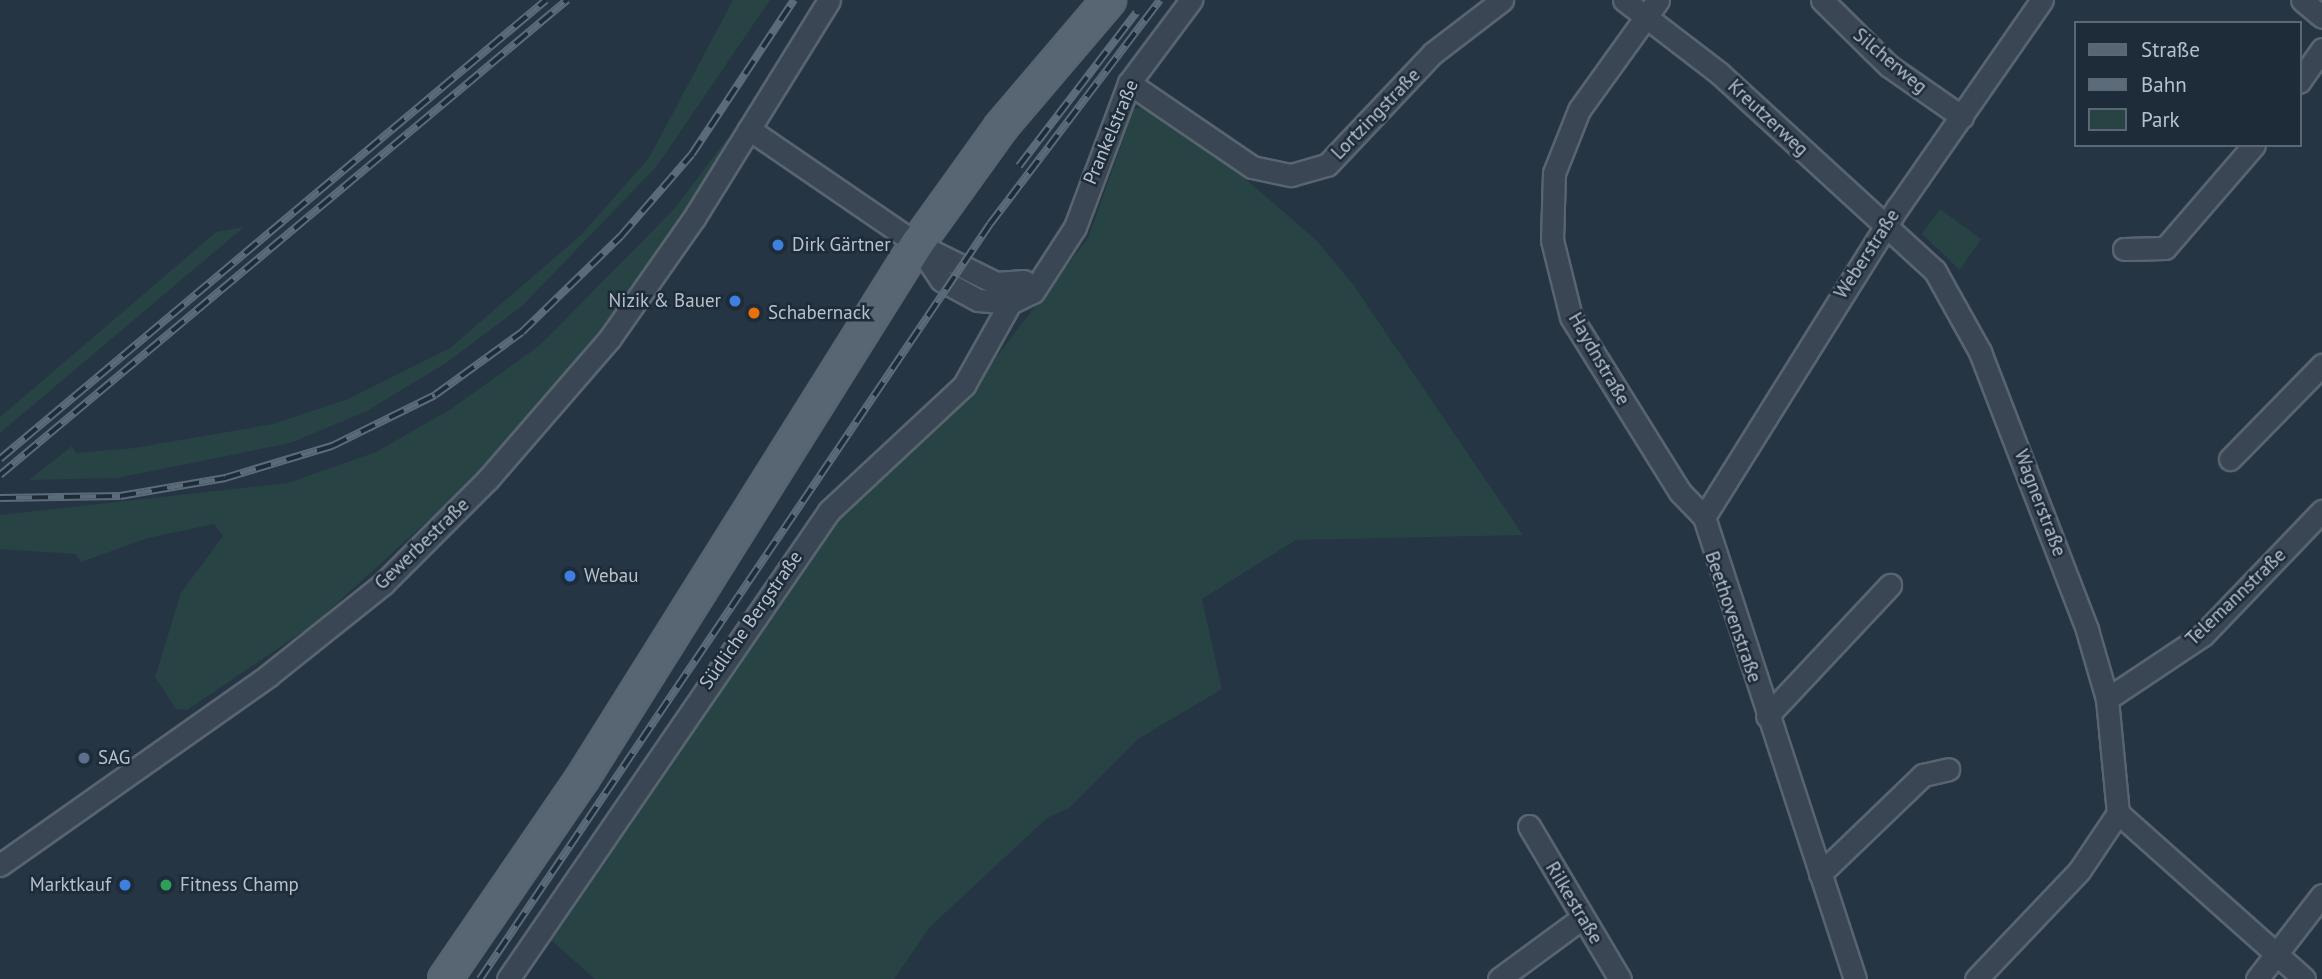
<!DOCTYPE html>
<meta charset="utf-8">
<style>
body{margin:0}
#map{position:relative;width:2322px;height:979px;overflow:hidden;background:#253544;font-family:"PT Sans",sans-serif}
div>[style]{position:absolute}
.green>*{inset:0;background:#274344}
.roads{filter:drop-shadow(2px 0 #586470) drop-shadow(-2px 0 #586470) drop-shadow(0 2px #586470) drop-shadow(0 -2px #586470)}
.minor>*{height:21px;margin:-10.5px;padding:0 10.5px;transform-origin:10.5px;border-radius:10.5px;background:#3a4653}
.primary>*{height:32px;margin:-16px;padding:0 16px;transform-origin:16px;border-radius:16px;background:#586573}
.rail>*{height:8px;margin-top:-4px;transform-origin:0;background:repeating-linear-gradient(90deg,#1e2b38 0 16px,#5c6b7a 0 32px);box-sizing:border-box;border-block:2px solid #5c6b7a}
.dots>*{width:19px;height:19px;translate:-50% -50%;box-sizing:border-box;border:4px solid #1e2b38;border-radius:50%}
span{translate:-50% -50%;white-space:nowrap;text-align:center;line-height:1.15;-webkit-text-stroke:5px #1e2b38;paint-order:stroke}
.street-label{font-size:19px;color:#b7c1cd}
.poi-label{font-size:19px;color:#b7c1cd}
.left{translate:0 -50%;text-align:left}
.right{translate:-100% -50%;text-align:right}
.legend{position:absolute;left:2074px;top:21px;width:228px;height:126px;box-sizing:border-box;background:#1e2b38;border:2px solid #5b6774;margin:0;padding:9px 12px;list-style:none;font-size:21px;color:#b7c1cd}
.legend li{display:flex;align-items:center;gap:14px;height:35px}
.legend b{width:35px;border:2px solid #5b6774}
</style>
<div id="map">
<div class="green">
<i style="clip-path:polygon(733px 0,770px 0,657px 166px,522px 306px,446px 363px,367px 411px,290px 443px,117px 478px,29px 480px,72px 446px,76px 453px,134px 448px,273px 424px,348px 399px,450px 348px,581px 235px,649px 158px)"></i>
<i style="clip-path:polygon(1157px 103px,1316px 240px,1352px 283px,1523px 535px,1296px 540px,1202px 599px,1222px 689px,1138px 739px,1069px 808px,1047px 818px,930px 927px,894px 979px,595px 979px,542px 932px,820px 537px,977px 382px,1088px 238px,1134px 109px)"></i>
<i style="clip-path:polygon(728px 137px,733px 143px,638px 290px,497px 458px,314px 624px,187px 710px,176px 709px,155px 677px,181px 593px,223px 536px,214px 524px,148px 538px,81px 562px,75px 554px,0 549px,0 515px,288px 483px,376px 452px,451px 409px,540px 345px,676px 207px)"></i>
<i style="clip-path:polygon(1940px 209px,1981px 239px,1960px 270px,1922px 234px)"></i>
<i style="clip-path:polygon(244px 227px,0 433px,0 417px,216px 232px)"></i>
</div>
<div class="roads">
<div class="minor">
<i style="left:1624px;top:0;width:120px;rotate:37.5deg"></i>
<i style="left:1719px;top:73px;width:293px;rotate:42.5deg"></i>
<i style="left:1935px;top:271px;width:93px;rotate:60.9deg"></i>
<i style="left:1980px;top:352px;width:298px;rotate:68.9deg"></i>
<i style="left:2087px;top:630px;width:72px;rotate:73.8deg"></i>
<i style="left:2107px;top:699px;width:115px;rotate:84.5deg"></i>
<i style="left:2118px;top:813px;width:70px;rotate:123.9deg"></i>
<i style="left:2079px;top:871px;width:149px;rotate:133.6deg"></i>
<i style="left:1658px;top:0;width:135px;rotate:125.7deg"></i>
<i style="left:1579px;top:110px;width:68px;rotate:111.6deg"></i>
<i style="left:1554px;top:173px;width:67px;rotate:91.7deg"></i>
<i style="left:1552px;top:240px;width:79px;rotate:76.1deg"></i>
<i style="left:1571px;top:317px;width:206px;rotate:58.1deg"></i>
<i style="left:1680px;top:492px;width:35px;rotate:46deg"></i>
<i style="left:1822px;top:0;width:94px;rotate:44.6deg"></i>
<i style="left:1889px;top:66px;width:89px;rotate:34.9deg"></i>
<i style="left:2302px;top:0;width:26px;rotate:40deg"></i>
<i style="left:2299px;top:82px;width:40px;rotate:-55.1deg"></i>
<i style="left:1129px;top:83px;width:149px;rotate:34.3deg"></i>
<i style="left:1252px;top:167px;width:40px;rotate:12deg"></i>
<i style="left:1291px;top:175px;width:37px;rotate:-16deg"></i>
<i style="left:1327px;top:165px;width:154px;rotate:-46.6deg"></i>
<i style="left:1433px;top:53px;width:87px;rotate:-37.5deg"></i>
<i style="left:749px;top:129px;width:204px;rotate:34.4deg"></i>
<i style="left:917px;top:244px;width:88px;rotate:26.3deg"></i>
<i style="left:996px;top:283px;width:28px;rotate:-4deg"></i>
<i style="left:917px;top:244px;width:43px;rotate:56.3deg"></i>
<i style="left:941px;top:280px;width:42px;rotate:28.4deg"></i>
<i style="left:978px;top:300px;width:32px;rotate:5deg"></i>
<i style="left:1010px;top:303px;width:25px;rotate:-26deg"></i>
<i style="left:1033px;top:292px;width:77px;rotate:-57.1deg"></i>
<i style="left:1075px;top:227px;width:154px;rotate:-69.4deg"></i>
<i style="left:1129px;top:83px;width:104px;rotate:-53.2deg"></i>
<i style="left:2124px;top:249px;width:41px;rotate:-1.4deg"></i>
<i style="left:2165px;top:248px;width:136px;rotate:-49.2deg"></i>
<i style="left:2230px;top:459px;width:132px;rotate:-45.6deg"></i>
<i style="left:1704px;top:517px;width:366px;rotate:-58deg"></i>
<i style="left:1898px;top:207px;width:252px;rotate:-55.2deg"></i>
<i style="left:1704px;top:517px;width:486px;rotate:71.9deg"></i>
<i style="left:2107px;top:699px;width:115px;rotate:-33.7deg"></i>
<i style="left:2203px;top:635px;width:172px;rotate:-46.2deg"></i>
<i style="left:1767px;top:716px;width:180px;rotate:-46.8deg"></i>
<i style="left:2118px;top:813px;width:249px;rotate:41.7deg"></i>
<i style="left:1529px;top:826px;width:178px;rotate:59.3deg"></i>
<i style="left:0;top:865px;width:329px;rotate:-35.2deg"></i>
<i style="left:269px;top:675px;width:146px;rotate:-38.6deg"></i>
<i style="left:383px;top:584px;width:148px;rotate:-45deg"></i>
<i style="left:488px;top:479px;width:186px;rotate:-49.1deg"></i>
<i style="left:610px;top:338px;width:146px;rotate:-55deg"></i>
<i style="left:694px;top:218px;width:256px;rotate:-58.2deg"></i>
<i style="left:1820px;top:874px;width:143px;rotate:-43.9deg"></i>
<i style="left:1923px;top:775px;width:26px;rotate:-13deg"></i>
<i style="left:508px;top:979px;width:568px;rotate:-55.55deg"></i>
<i style="left:829px;top:511px;width:185px;rotate:-43deg"></i>
<i style="left:964px;top:385px;width:94px;rotate:-60.7deg"></i>
<i style="left:1010px;top:303px;width:20px;rotate:-84deg"></i>
<i style="left:1499px;top:979px;width:103px;rotate:-36.3deg"></i>
<i style="left:2257px;top:979px;width:106px;rotate:-52.3deg"></i>
</div>
<div class="primary">
<i style="left:445px;top:979px;width:242px;rotate:-55.6deg"></i>
<i style="left:582px;top:779px;width:631px;rotate:-57.95deg"></i>
<i style="left:917px;top:244px;width:144px;rotate:-54.3deg"></i>
<i style="left:1001px;top:127px;width:167px;rotate:-49.6deg"></i>
</div>
</div>
<div class="rail">
<i style="left:1019px;top:166px;width:193px;rotate:-52.6deg"></i>
<i style="left:0;top:459px;width:713px;rotate:-40.05deg"></i>
<i style="left:0;top:475px;width:740px;rotate:-39.95deg"></i>
<i style="left:0;top:498px;width:120px;rotate:-1deg"></i>
<i style="left:120px;top:496px;width:107px;rotate:-9.7deg"></i>
<i style="left:225px;top:478px;width:112px;rotate:-16.7deg"></i>
<i style="left:332px;top:446px;width:115px;rotate:-26.3deg"></i>
<i style="left:435px;top:395px;width:107px;rotate:-35.9deg"></i>
<i style="left:522px;top:332px;width:138px;rotate:-44.1deg"></i>
<i style="left:621px;top:236px;width:108px;rotate:-49.1deg"></i>
<i style="left:692px;top:154px;width:185px;rotate:-56.5deg"></i>
<i style="left:480px;top:979px;width:911px;rotate:-55.96deg"></i>
<i style="left:990px;top:224px;width:281px;rotate:-52.8deg"></i>
</div>
<div class="dots">
<i style="left:778px;top:245px;background:#3f7fe0"></i>
<i style="left:735px;top:301px;background:#3f7fe0"></i>
<i style="left:754px;top:313px;background:#e8710a"></i>
<i style="left:570px;top:576px;background:#3f7fe0"></i>
<i style="left:84px;top:758px;background:#5c6f8a"></i>
<i style="left:125px;top:885px;background:#3f7fe0"></i>
<i style="left:166px;top:885px;background:#2e9e5b"></i>
</div>
<div class="street-label">
<span style="left:1890px;top:61px;rotate:40deg">Silcherweg</span>
<span style="left:1376px;top:114px;rotate:-46deg">Lortzingstraße</span>
<span style="left:1768px;top:118px;rotate:43deg">Kreutzerweg</span>
<span style="left:1111px;top:132px;rotate:-67deg">Prankelstraße</span>
<span style="left:1867px;top:254px;rotate:-57deg">Weberstraße</span>
<span style="left:1599px;top:359px;rotate:60deg">Haydnstraße</span>
<span style="left:2040px;top:503px;rotate:69deg">Wagnerstraße</span>
<span style="left:422px;top:544px;rotate:-44deg">Gewerbestraße</span>
<span style="left:2236px;top:597px;rotate:-44deg">Telemannstraße</span>
<span style="left:1733px;top:617px;rotate:71deg">Beethovenstraße</span>
<span style="left:751px;top:620px;rotate:-55deg">Südliche Bergstraße</span>
<span style="left:1574px;top:903px;rotate:59deg">Rilkestraße</span>
</div>
<div class="poi-label">
<span class="left" style="left:792px;top:245px">Dirk Gärtner</span>
<span class="right" style="left:721px;top:301px">Nizik &amp; Bauer</span>
<span class="left" style="left:768px;top:313px">Schabernack</span>
<span class="left" style="left:584px;top:576px">Webau</span>
<span class="left" style="left:98px;top:758px">SAG</span>
<span class="right" style="left:111px;top:885px">Marktkauf</span>
<span class="left" style="left:180px;top:885px">Fitness Champ</span>
</div>
<ul class="legend">
<li><b style="height:9px;background:#586573"></b>Straße</li>
<li><b style="height:9px;background:#5c6b7a"></b>Bahn</li>
<li><b style="height:19px;background:#274344"></b>Park</li>
</ul>
</div>
